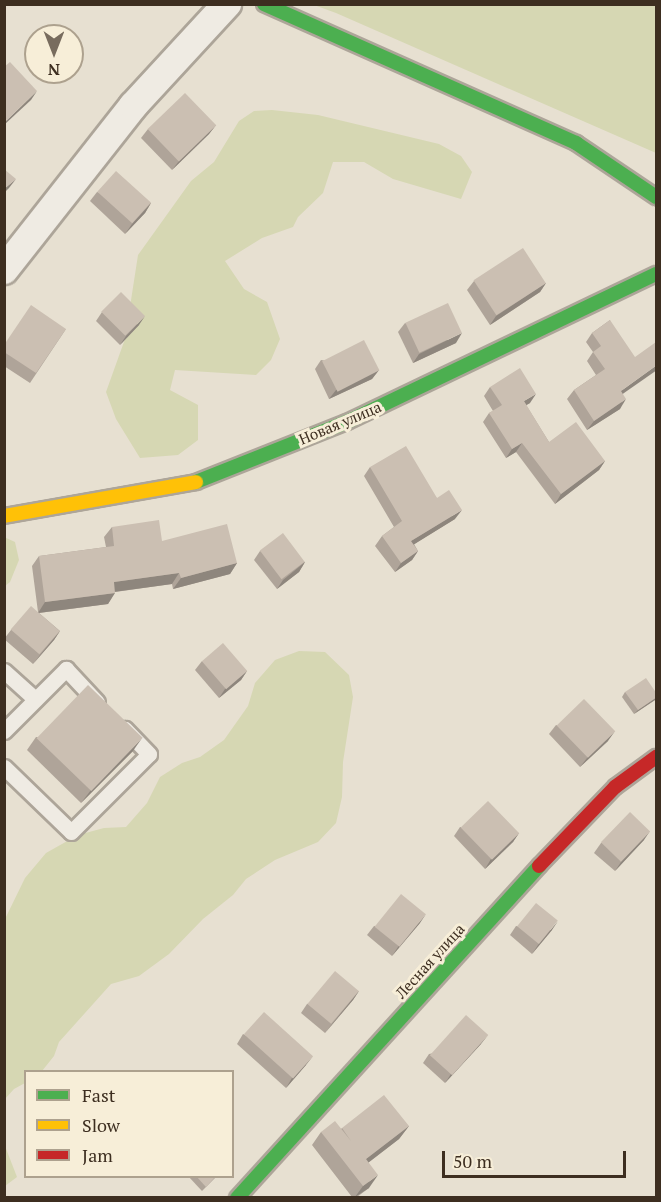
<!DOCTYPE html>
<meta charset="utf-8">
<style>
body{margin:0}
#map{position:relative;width:661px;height:1202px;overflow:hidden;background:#e7e0d1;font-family:"PT Serif",serif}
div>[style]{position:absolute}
.green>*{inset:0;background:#d6d7b3}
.roads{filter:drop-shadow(2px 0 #ada599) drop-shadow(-2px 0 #ada599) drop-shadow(0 2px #ada599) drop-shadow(0 -2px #ada599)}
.lane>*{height:15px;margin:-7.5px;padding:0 7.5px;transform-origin:7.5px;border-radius:7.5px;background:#efebe3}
.street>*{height:28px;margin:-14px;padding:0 14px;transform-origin:14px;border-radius:14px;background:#efebe3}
.fast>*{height:14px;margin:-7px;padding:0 7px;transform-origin:7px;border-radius:7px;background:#4caf50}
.slow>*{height:14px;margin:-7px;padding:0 7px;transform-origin:7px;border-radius:7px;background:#ffc107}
.jam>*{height:14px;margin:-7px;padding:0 7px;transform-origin:7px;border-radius:7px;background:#c62828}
.wall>*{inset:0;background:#afa499}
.shaded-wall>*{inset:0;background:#8e867d}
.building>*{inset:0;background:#cbbfb2;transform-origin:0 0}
span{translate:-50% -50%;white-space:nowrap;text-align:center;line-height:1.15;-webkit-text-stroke:6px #f7eed8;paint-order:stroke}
.street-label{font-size:15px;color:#3d2e20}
.frame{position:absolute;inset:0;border:6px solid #3d2e20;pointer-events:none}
.legend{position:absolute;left:24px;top:1070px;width:210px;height:108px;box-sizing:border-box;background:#f7eed8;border:2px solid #ada18e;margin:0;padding:8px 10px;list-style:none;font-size:18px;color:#3d2e20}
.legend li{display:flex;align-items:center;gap:12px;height:30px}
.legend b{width:30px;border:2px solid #ada18e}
.north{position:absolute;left:24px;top:24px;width:60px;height:60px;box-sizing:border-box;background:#f7eed8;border:2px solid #ada18e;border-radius:50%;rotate:180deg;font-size:16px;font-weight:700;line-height:24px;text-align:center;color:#3d2e20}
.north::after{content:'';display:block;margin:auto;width:21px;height:27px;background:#786c5e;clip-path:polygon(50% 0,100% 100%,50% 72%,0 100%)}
.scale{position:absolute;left:442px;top:1151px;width:184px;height:27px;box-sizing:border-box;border:3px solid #3d2e20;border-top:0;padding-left:8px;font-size:18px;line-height:21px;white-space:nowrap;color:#3d2e20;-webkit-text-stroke:4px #f7eed8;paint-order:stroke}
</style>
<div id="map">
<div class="green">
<i style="clip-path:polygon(314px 5px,656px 5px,656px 153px,336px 13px)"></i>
<i style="clip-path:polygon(272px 110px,318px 115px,439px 144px,461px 156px,472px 172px,461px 199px,393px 179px,364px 162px,333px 162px,323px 193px,298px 217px,293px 227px,262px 238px,225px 261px,244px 289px,267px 302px,280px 339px,271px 360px,256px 375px,175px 370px,170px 390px,198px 405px,198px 440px,178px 455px,140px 458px,116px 419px,106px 392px,125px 339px,138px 255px,191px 181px,214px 162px,239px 121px,254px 111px)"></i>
<i style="clip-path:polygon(4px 537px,15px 542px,19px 560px,10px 582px,5px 586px)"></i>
<i style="clip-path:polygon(299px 651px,325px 652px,349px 675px,353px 697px,343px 762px,342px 797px,336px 823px,318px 842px,275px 860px,246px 879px,233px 895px,203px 919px,169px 954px,139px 976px,111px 984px,59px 1042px,54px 1056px,42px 1071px,26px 1072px,25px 1083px,14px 1089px,5px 1099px,5px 919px,25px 878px,46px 853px,78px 835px,104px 828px,126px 827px,147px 803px,160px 777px,182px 763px,200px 757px,224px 740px,248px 706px,255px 683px,275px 660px)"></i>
<i style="clip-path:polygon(5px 1146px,17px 1177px,5px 1186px,4px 1186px)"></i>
</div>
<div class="roads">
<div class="lane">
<i style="left:4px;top:671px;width:42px;rotate:42.1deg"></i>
<i style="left:4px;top:731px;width:88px;rotate:-45deg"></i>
<i style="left:66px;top:669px;width:45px;rotate:46.8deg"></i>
<i style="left:4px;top:767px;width:93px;rotate:44.1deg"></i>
<i style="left:71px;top:832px;width:110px;rotate:-45deg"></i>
<i style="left:149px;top:754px;width:35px;rotate:-134deg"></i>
</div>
<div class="street">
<i style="left:4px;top:270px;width:209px;rotate:-51.8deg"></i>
<i style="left:133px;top:106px;width:139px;rotate:-47.3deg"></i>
</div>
<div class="fast">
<i style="left:264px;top:4px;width:342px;rotate:24deg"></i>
<i style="left:576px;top:143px;width:97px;rotate:34deg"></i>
<i style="left:196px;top:482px;width:162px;rotate:-21.7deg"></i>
<i style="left:347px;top:422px;width:343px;rotate:-25.6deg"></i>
<i style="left:237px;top:1198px;width:449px;rotate:-47.7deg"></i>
</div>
<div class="slow">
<i style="left:4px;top:516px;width:195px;rotate:-10deg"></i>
</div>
<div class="jam">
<i style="left:539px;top:866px;width:110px;rotate:-46.1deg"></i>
<i style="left:615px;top:787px;width:51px;rotate:-36.2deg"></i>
</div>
</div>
<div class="wall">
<i style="clip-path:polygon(216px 125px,209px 134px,172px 170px,141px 138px,148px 129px)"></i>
<i style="clip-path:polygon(97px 192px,151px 203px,145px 213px,125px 234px,90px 201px)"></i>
<i style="clip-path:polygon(474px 281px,546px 283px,540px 292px,490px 325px,467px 290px)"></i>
<i style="clip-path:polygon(102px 312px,139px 325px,120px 345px,96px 321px)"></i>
<i style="clip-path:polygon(610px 320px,623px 394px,620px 409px,587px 430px,567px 399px,574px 390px,596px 375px,587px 361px,593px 352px,586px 342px,592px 333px)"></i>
<i style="clip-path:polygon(405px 323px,456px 343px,413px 363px,398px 332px)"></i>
<i style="clip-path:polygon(66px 329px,30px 383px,4px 366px,4px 345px)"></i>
<i style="clip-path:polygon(321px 360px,379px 370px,372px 379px,329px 399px,315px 369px)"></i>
<i style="clip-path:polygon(490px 387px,530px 403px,526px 405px,549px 442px,605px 461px,599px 470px,555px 504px,516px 452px,506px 458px,483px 422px,489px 413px,493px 411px,484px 396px)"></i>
<i style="clip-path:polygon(370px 467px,437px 498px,455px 519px,414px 544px,418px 551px,412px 560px,395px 572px,375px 546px,382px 536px,394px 527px,364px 476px)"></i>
<i style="clip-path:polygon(112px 527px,237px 563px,230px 574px,173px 589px,172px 584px,115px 592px,108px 604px,39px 613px,60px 631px,54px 640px,33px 664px,4px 639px,11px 630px,38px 612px,32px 566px,39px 556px,106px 547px,104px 537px)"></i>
<i style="clip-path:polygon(260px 551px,305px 562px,299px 572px,277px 589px,254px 560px)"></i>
<i style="clip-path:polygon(202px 661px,247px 671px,241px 680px,219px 698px,195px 670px)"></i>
<i style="clip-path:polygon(625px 692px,657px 694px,657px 698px,655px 700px,634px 714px,622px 697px)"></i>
<i style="clip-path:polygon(556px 725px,608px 741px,580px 767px,549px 734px)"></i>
<i style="clip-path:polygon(36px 737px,133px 751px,81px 803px,27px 750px)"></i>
<i style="clip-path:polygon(460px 827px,519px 833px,513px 842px,485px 869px,454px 836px)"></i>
<i style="clip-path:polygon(644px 840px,615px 871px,594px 853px,601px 843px)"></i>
<i style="clip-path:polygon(420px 923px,392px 956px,367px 935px,374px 926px)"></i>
<i style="clip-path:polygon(516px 926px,552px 930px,532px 954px,510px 935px)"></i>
<i style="clip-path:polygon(359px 991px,353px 1000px,325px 1033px,301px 1013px,307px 1004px)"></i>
<i style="clip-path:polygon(243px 1034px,306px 1065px,286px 1088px,237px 1044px)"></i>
<i style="clip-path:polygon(481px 1044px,445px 1083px,423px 1063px,429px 1054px)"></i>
<i style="clip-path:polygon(409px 1126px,399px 1139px,368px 1163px,369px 1188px,357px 1197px,352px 1197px,312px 1145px,321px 1132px,341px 1129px,342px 1128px)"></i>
<i style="clip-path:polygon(188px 1176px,217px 1176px,202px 1191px)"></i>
</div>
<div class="shaded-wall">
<i style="clip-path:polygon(37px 91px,31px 100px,4px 125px,4px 123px,7px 120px)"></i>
<i style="clip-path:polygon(216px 125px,209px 134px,172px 170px,179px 161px)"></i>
<i style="clip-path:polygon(16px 179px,9px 188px,4px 193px,4px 189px)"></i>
<i style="clip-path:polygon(151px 203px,145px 213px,125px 234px,132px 224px)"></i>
<i style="clip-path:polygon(546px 283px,540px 292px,490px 325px,496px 316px)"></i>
<i style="clip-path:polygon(145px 316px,139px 325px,120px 345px,126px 336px)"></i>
<i style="clip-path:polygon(462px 333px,456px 343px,413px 363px,419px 354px)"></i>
<i style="clip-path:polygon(657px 365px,657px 370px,614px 400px,621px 391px)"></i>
<i style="clip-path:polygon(379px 370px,372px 379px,329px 399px,336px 390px)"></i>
<i style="clip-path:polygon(536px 394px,530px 403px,518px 410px,524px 401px)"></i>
<i style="clip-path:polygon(626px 399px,620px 409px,587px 430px,594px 421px)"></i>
<i style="clip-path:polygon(522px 443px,516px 452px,506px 458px,512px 449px)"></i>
<i style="clip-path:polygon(605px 461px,599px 470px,555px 504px,561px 494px)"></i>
<i style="clip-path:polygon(462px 510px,455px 519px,405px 550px,411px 541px)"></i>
<i style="clip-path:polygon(418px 551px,412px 560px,395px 572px,401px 563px)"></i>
<i style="clip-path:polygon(305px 562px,299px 572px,277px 589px,283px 580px)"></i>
<i style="clip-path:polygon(237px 563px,230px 574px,173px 589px,181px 578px)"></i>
<i style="clip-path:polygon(179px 573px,172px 584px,106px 593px,114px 582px)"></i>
<i style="clip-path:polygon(115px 593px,108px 604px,38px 613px,45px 602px)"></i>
<i style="clip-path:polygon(60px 631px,54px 640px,33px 664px,40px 655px)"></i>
<i style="clip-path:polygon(247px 671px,241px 680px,219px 698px,225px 689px)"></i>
<i style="clip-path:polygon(657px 697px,655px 700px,634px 714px,638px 710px)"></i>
<i style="clip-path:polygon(615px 731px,608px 741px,580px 767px,587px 758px)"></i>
<i style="clip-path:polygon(142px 738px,133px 751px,81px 803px,91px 790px)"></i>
<i style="clip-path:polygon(650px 831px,644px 840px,615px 871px,621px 862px)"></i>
<i style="clip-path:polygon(519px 833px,513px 842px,485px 869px,491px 859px)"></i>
<i style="clip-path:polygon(426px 914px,420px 923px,392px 956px,398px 947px)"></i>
<i style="clip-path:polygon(558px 921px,552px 930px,532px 954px,538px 945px)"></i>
<i style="clip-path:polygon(359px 991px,353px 1000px,325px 1033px,332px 1024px)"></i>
<i style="clip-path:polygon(488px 1035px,481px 1044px,445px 1083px,451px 1074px)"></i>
<i style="clip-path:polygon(313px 1056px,306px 1065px,286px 1088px,292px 1078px)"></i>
<i style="clip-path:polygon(409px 1126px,399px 1139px,356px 1172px,366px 1159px)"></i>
<i style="clip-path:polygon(378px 1175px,369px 1188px,355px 1197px,363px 1186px)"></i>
</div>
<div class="building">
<i style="clip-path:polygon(10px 62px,37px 91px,7px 120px,4px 118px,4px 67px)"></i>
<i style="left:185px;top:93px;width:45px;height:52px;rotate:46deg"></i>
<i style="clip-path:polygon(4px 169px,16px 179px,4px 189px)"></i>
<i style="left:116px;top:171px;width:47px;height:28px;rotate:42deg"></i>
<i style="left:523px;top:248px;width:42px;height:59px;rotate:57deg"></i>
<i style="left:121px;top:292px;width:34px;height:28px;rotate:45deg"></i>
<i style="left:448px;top:303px;width:33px;height:47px;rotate:65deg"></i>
<i style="clip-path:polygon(31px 305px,66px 329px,36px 373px,4px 352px,4px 345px)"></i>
<i style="clip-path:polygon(610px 320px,635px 357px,656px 342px,657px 365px,621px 391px,626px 399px,594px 421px,574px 390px,605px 369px,593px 352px,601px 346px,592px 333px)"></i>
<i style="left:364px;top:340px;width:34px;height:47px;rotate:63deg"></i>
<i style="clip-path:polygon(520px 368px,536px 394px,524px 401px,549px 442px,576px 422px,605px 461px,561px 494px,522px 443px,512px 449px,489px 413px,502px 405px,490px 387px)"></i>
<i style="clip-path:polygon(406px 446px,437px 498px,449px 490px,462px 510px,411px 541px,418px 551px,401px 563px,382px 536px,402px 521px,370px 467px)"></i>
<i style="clip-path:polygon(159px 520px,162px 541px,227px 524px,237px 563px,181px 578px,179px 573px,114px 582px,115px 593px,45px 602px,39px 556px,114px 546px,112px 527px)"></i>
<i style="left:283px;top:533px;width:36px;height:29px;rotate:53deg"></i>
<i style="left:31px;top:606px;width:38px;height:31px;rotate:41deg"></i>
<i style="left:223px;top:643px;width:37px;height:28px;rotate:49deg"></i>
<i style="clip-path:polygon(646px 678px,657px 694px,657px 697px,638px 710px,625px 692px)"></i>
<i style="left:88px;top:685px;width:76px;height:74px;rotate:44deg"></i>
<i style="left:584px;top:699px;width:45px;height:38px;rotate:46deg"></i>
<i style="left:488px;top:801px;width:45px;height:38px;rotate:46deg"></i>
<i style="left:630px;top:812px;width:28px;height:42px;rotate:44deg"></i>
<i style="left:401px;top:894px;width:32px;height:42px;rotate:39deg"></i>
<i style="left:536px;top:903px;width:28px;height:30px;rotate:39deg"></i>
<i style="left:335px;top:971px;width:31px;height:43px;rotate:40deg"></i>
<i style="left:264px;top:1012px;width:66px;height:30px;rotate:42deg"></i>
<i style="left:466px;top:1015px;width:30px;height:54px;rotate:42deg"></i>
<i style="clip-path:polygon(384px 1095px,409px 1126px,366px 1159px,378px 1175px,363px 1186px,321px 1132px,335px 1121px,351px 1141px,342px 1128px)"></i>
<i style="clip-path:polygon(196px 1176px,216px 1176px,206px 1187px)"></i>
</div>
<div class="street-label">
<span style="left:340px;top:423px;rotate:-23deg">Новая улица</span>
<span style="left:430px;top:961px;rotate:-48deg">Лесная улица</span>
</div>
<div class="frame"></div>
<ul class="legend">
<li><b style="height:8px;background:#4caf50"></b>Fast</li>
<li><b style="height:8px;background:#ffc107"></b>Slow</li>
<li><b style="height:8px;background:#c62828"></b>Jam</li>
</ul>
<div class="north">N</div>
<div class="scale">50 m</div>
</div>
